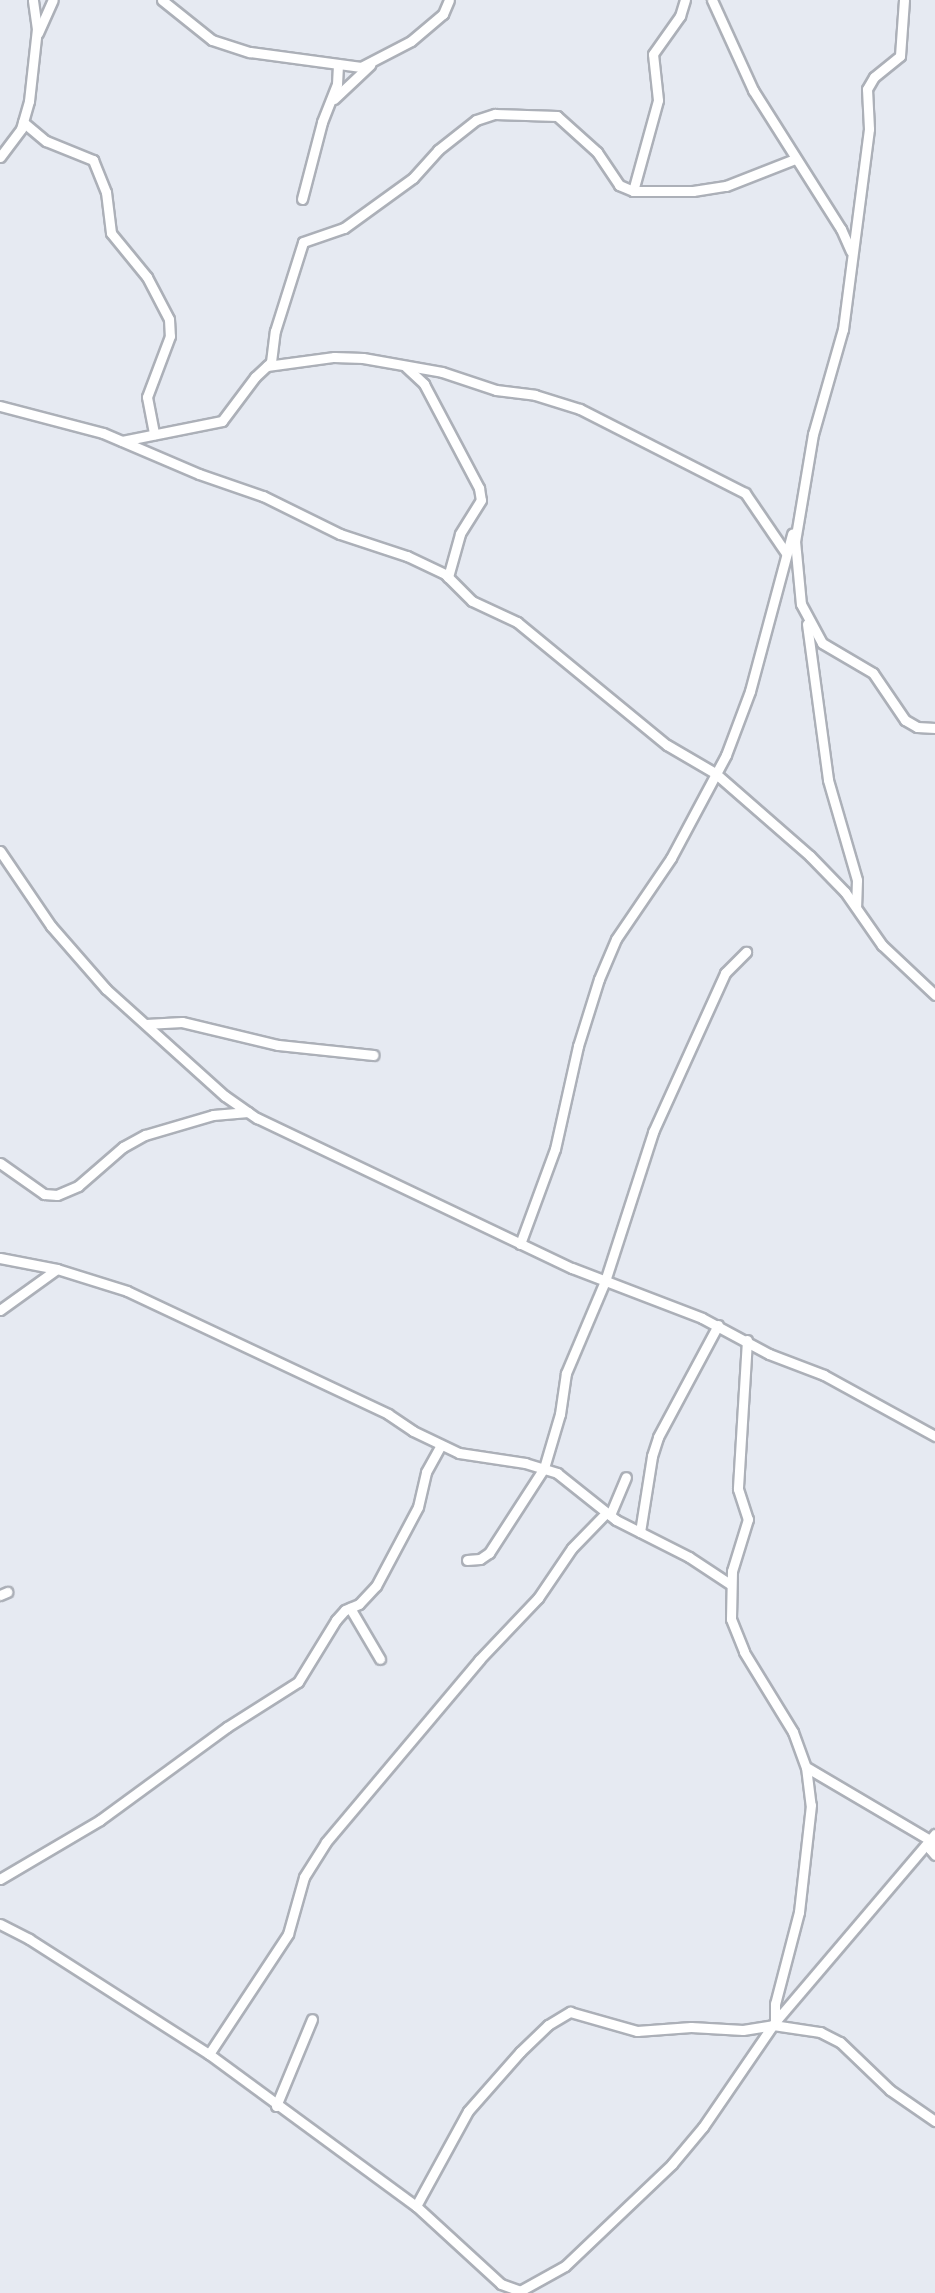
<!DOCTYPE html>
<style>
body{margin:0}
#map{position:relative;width:935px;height:2293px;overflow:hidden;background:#e6eaf2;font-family:Raleway,sans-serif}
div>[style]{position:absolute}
.roads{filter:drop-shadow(2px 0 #acb0b8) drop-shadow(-2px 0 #acb0b8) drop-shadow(0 2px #acb0b8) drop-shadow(0 -2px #acb0b8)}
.minor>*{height:9px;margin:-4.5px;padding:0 4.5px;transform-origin:4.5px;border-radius:4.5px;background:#fff}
span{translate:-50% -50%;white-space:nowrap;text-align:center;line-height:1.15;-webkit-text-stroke:8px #fff;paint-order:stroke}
</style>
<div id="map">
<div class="roads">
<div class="minor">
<i style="left:162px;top:0;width:64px;rotate:38.7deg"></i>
<i style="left:212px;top:40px;width:40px;rotate:18deg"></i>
<i style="left:250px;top:52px;width:112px;rotate:7.7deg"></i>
<i style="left:361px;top:67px;width:56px;rotate:-27.5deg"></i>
<i style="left:411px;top:41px;width:42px;rotate:-40.2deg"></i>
<i style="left:443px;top:14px;width:15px;rotate:-67deg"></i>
<i style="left:712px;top:0;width:99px;rotate:65.5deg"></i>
<i style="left:753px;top:90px;width:165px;rotate:57.7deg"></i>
<i style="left:841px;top:229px;width:24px;rotate:66deg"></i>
<i style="left:904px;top:0;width:56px;rotate:94.1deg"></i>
<i style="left:900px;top:56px;width:33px;rotate:141deg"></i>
<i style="left:874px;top:77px;width:14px;rotate:120deg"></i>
<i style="left:867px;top:89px;width:40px;rotate:87.1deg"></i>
<i style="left:869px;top:129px;width:202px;rotate:97.4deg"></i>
<i style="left:843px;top:329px;width:109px;rotate:105.9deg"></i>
<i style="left:813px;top:434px;width:109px;rotate:99.5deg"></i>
<i style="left:795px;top:541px;width:63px;rotate:84.6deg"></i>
<i style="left:801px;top:604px;width:44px;rotate:61.7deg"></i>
<i style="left:822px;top:643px;width:59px;rotate:30.5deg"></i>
<i style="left:873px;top:673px;width:57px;rotate:55.8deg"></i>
<i style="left:905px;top:720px;width:14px;rotate:30deg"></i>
<i style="left:917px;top:727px;width:18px;rotate:3deg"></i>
<i style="left:38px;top:33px;width:36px;rotate:-66deg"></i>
<i style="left:334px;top:99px;width:50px;rotate:-43.4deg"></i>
<i style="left:23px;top:122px;width:30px;rotate:40deg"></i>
<i style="left:46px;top:141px;width:51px;rotate:22deg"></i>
<i style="left:93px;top:160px;width:35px;rotate:68deg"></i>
<i style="left:106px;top:192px;width:41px;rotate:83deg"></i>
<i style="left:111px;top:233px;width:57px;rotate:50.7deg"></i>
<i style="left:147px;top:277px;width:47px;rotate:62.4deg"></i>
<i style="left:169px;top:319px;width:17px;rotate:87deg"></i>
<i style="left:170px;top:336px;width:65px;rotate:110.7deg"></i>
<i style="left:147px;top:397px;width:38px;rotate:79deg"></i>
<i style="left:0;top:157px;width:35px;rotate:-53deg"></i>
<i style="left:21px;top:129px;width:29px;rotate:-74deg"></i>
<i style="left:29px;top:101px;width:72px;rotate:-83.7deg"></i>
<i style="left:37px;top:29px;width:29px;rotate:-98deg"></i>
<i style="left:633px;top:191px;width:94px;rotate:-74.6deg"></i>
<i style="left:658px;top:100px;width:46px;rotate:-96.2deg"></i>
<i style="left:653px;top:54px;width:47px;rotate:-54.6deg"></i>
<i style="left:680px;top:16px;width:17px;rotate:-73deg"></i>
<i style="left:302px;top:199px;width:80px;rotate:-75.4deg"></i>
<i style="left:322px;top:122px;width:41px;rotate:-68.5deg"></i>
<i style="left:337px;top:84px;width:20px;rotate:-87deg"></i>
<i style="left:267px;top:366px;width:68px;rotate:-7.7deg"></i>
<i style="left:334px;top:357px;width:29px;rotate:2deg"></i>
<i style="left:363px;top:358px;width:80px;rotate:10deg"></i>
<i style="left:442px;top:372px;width:57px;rotate:18.4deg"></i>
<i style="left:496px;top:390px;width:39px;rotate:7deg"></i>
<i style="left:535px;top:395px;width:47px;rotate:17.3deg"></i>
<i style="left:580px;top:409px;width:185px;rotate:27deg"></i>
<i style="left:745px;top:493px;width:73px;rotate:55.7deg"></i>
<i style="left:406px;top:367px;width:25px;rotate:43deg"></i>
<i style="left:424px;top:384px;width:118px;rotate:62.1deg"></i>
<i style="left:479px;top:488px;width:12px;rotate:81deg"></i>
<i style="left:481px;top:500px;width:40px;rotate:122deg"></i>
<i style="left:460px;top:534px;width:45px;rotate:105.6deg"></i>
<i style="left:0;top:406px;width:106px;rotate:14.7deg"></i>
<i style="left:103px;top:433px;width:104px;rotate:23.1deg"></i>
<i style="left:199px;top:474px;width:68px;rotate:19deg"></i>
<i style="left:263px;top:496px;width:86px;rotate:26.3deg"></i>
<i style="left:340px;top:534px;width:71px;rotate:18.2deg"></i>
<i style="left:407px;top:556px;width:42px;rotate:25.3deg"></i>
<i style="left:445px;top:574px;width:38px;rotate:45deg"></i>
<i style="left:472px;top:601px;width:50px;rotate:25deg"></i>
<i style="left:517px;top:622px;width:194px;rotate:39.4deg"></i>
<i style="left:667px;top:745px;width:56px;rotate:30.3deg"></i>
<i style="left:715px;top:773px;width:126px;rotate:41.1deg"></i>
<i style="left:810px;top:856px;width:50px;rotate:45.8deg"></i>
<i style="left:845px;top:892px;width:65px;rotate:55.1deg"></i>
<i style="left:882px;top:945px;width:73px;rotate:43.3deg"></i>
<i style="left:122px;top:441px;width:102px;rotate:-11.3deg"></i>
<i style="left:222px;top:421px;width:55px;rotate:-53.1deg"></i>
<i style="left:255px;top:377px;width:22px;rotate:-43deg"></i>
<i style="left:271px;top:362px;width:31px;rotate:-83deg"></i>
<i style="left:275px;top:331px;width:93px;rotate:-72.5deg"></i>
<i style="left:303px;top:242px;width:43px;rotate:-18.9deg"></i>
<i style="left:344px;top:228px;width:85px;rotate:-35.9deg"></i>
<i style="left:413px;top:178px;width:38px;rotate:-48deg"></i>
<i style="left:438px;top:150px;width:48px;rotate:-38.3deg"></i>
<i style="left:476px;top:120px;width:20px;rotate:-18deg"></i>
<i style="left:495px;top:114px;width:62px;rotate:1.8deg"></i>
<i style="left:557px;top:116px;width:54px;rotate:42deg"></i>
<i style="left:597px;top:152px;width:40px;rotate:56deg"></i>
<i style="left:619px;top:185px;width:15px;rotate:23deg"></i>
<i style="left:633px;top:191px;width:60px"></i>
<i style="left:693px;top:191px;width:33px;rotate:-9deg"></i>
<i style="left:726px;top:186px;width:74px;rotate:-21.4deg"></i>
<i style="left:807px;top:624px;width:157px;rotate:82.3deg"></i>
<i style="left:828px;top:780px;width:104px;rotate:73.8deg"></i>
<i style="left:857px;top:880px;width:26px;rotate:92deg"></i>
<i style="left:0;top:851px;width:91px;rotate:55.8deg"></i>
<i style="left:51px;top:926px;width:84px;rotate:48.9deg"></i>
<i style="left:106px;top:989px;width:160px;rotate:42deg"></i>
<i style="left:225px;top:1096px;width:39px;rotate:35deg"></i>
<i style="left:257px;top:1118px;width:349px;rotate:25.5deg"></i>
<i style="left:572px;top:1268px;width:139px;rotate:21deg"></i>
<i style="left:702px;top:1318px;width:76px;rotate:28.2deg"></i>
<i style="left:769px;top:1354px;width:59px;rotate:20.9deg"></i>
<i style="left:824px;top:1375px;width:127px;rotate:28.8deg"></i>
<i style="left:146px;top:1024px;width:36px;rotate:-3deg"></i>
<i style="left:182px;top:1022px;width:99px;rotate:13.5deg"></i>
<i style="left:278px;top:1045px;width:96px;rotate:6deg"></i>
<i style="left:0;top:1163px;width:54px;rotate:35.2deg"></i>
<i style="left:44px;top:1194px;width:13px;rotate:4deg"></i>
<i style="left:57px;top:1195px;width:23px;rotate:-23deg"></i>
<i style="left:78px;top:1186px;width:60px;rotate:-40.9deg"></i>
<i style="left:123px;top:1147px;width:25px;rotate:-29deg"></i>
<i style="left:145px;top:1135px;width:71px;rotate:-16.4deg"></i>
<i style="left:213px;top:1115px;width:35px;rotate:-5deg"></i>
<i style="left:520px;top:1244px;width:101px;rotate:-69.8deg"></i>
<i style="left:555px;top:1149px;width:106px;rotate:-77.4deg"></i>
<i style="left:578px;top:1046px;width:70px;rotate:-72.6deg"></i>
<i style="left:599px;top:979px;width:43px;rotate:-67deg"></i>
<i style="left:616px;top:939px;width:98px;rotate:-55.8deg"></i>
<i style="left:671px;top:858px;width:117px;rotate:-61.9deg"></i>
<i style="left:726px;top:755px;width:68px;rotate:-69.4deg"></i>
<i style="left:750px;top:691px;width:163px;rotate:-75deg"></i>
<i style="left:0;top:1258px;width:58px;rotate:10.9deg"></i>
<i style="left:57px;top:1269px;width:73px;rotate:17.4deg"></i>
<i style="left:127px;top:1291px;width:289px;rotate:25.2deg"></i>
<i style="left:388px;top:1414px;width:30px;rotate:34deg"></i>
<i style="left:413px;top:1431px;width:51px;rotate:25.6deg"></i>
<i style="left:459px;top:1453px;width:67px;rotate:8.6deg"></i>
<i style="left:525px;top:1463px;width:34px;rotate:17deg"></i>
<i style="left:557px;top:1473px;width:75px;rotate:38.5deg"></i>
<i style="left:616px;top:1520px;width:82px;rotate:26.9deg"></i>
<i style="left:689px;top:1557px;width:49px;rotate:33.4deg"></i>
<i style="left:0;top:1310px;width:70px;rotate:-35.7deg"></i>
<i style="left:747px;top:1340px;width:149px;rotate:93.5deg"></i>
<i style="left:738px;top:1489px;width:32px;rotate:72deg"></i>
<i style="left:748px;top:1519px;width:54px;rotate:107.1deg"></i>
<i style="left:732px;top:1571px;width:48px;rotate:91.2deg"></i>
<i style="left:731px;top:1619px;width:35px;rotate:68deg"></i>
<i style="left:744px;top:1652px;width:94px;rotate:58.5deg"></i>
<i style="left:793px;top:1732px;width:37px;rotate:70deg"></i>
<i style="left:806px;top:1767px;width:38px;rotate:83deg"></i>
<i style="left:811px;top:1805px;width:108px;rotate:96.4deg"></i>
<i style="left:799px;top:1912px;width:95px;rotate:104.6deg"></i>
<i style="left:775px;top:2004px;width:18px;rotate:90deg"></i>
<i style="left:610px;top:1515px;width:41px;rotate:-67.2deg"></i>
<i style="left:640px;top:1532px;width:77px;rotate:-81deg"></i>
<i style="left:652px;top:1456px;width:20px;rotate:-72deg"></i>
<i style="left:658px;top:1437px;width:127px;rotate:-61.8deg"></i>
<i style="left:467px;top:1560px;width:13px;rotate:-4deg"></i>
<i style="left:480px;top:1559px;width:11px;rotate:-34deg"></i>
<i style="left:489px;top:1553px;width:101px;rotate:-57.1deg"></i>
<i style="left:544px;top:1468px;width:56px;rotate:-73.5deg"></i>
<i style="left:560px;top:1414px;width:41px;rotate:-81.7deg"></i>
<i style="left:566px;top:1373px;width:100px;rotate:-67deg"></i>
<i style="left:605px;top:1281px;width:157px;rotate:-72.1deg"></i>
<i style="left:653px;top:1132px;width:175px;rotate:-65.6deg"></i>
<i style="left:725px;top:973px;width:30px;rotate:-45deg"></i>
<i style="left:0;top:1595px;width:8px;rotate:-23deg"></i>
<i style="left:350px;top:1608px;width:59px;rotate:59.5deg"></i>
<i style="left:806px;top:1767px;width:144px;rotate:30.5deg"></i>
<i style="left:930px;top:1840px;width:9px;rotate:90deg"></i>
<i style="left:930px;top:1849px;width:8px;rotate:50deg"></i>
<i style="left:0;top:1879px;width:116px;rotate:-30.5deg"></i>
<i style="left:100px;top:1820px;width:157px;rotate:-36.2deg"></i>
<i style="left:227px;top:1727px;width:84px;rotate:-32.4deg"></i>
<i style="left:298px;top:1682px;width:73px;rotate:-58.5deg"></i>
<i style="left:336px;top:1620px;width:13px;rotate:-48deg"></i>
<i style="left:345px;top:1610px;width:15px;rotate:-23deg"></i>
<i style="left:359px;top:1604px;width:25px;rotate:-47deg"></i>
<i style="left:376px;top:1586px;width:89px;rotate:-62deg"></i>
<i style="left:418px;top:1507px;width:36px;rotate:-77deg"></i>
<i style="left:426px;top:1472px;width:31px;rotate:-61deg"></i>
<i style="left:0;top:1924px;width:33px;rotate:27deg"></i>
<i style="left:29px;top:1939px;width:214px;rotate:32.6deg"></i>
<i style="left:209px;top:2054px;width:257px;rotate:36.3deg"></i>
<i style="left:416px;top:2206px;width:115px;rotate:42.5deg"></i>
<i style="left:501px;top:2284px;width:20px;rotate:20deg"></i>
<i style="left:520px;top:2291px;width:51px;rotate:-29.1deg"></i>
<i style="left:565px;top:2266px;width:148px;rotate:-43.6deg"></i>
<i style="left:672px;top:2164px;width:48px;rotate:-50deg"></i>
<i style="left:703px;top:2127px;width:127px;rotate:-55.6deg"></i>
<i style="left:775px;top:2022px;width:247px;rotate:-49.6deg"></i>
<i style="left:209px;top:2054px;width:144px;rotate:-56.6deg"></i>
<i style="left:288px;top:1934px;width:59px;rotate:-74.3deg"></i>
<i style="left:304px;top:1877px;width:41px;rotate:-57.8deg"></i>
<i style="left:326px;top:1842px;width:238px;rotate:-49.9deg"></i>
<i style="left:479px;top:1660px;width:86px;rotate:-46.4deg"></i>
<i style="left:538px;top:1598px;width:60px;rotate:-55.8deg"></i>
<i style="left:572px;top:1548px;width:49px;rotate:-45.8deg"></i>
<i style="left:276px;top:2106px;width:94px;rotate:-67.5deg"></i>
<i style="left:416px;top:2206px;width:108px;rotate:-61.3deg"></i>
<i style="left:468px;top:2111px;width:79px;rotate:-48.6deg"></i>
<i style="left:520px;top:2052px;width:39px;rotate:-44deg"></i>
<i style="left:548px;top:2025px;width:26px;rotate:-31deg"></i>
<i style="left:570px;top:2012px;width:70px;rotate:15.8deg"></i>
<i style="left:637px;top:2031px;width:54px;rotate:-4.2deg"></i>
<i style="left:691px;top:2027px;width:52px;rotate:3.3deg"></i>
<i style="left:743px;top:2030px;width:30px;rotate:-9deg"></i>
<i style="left:773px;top:2025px;width:48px;rotate:8.5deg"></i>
<i style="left:820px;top:2032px;width:22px;rotate:27deg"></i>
<i style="left:840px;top:2042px;width:69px;rotate:43.8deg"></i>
<i style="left:890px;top:2090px;width:55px;rotate:34.6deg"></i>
</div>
</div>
</div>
